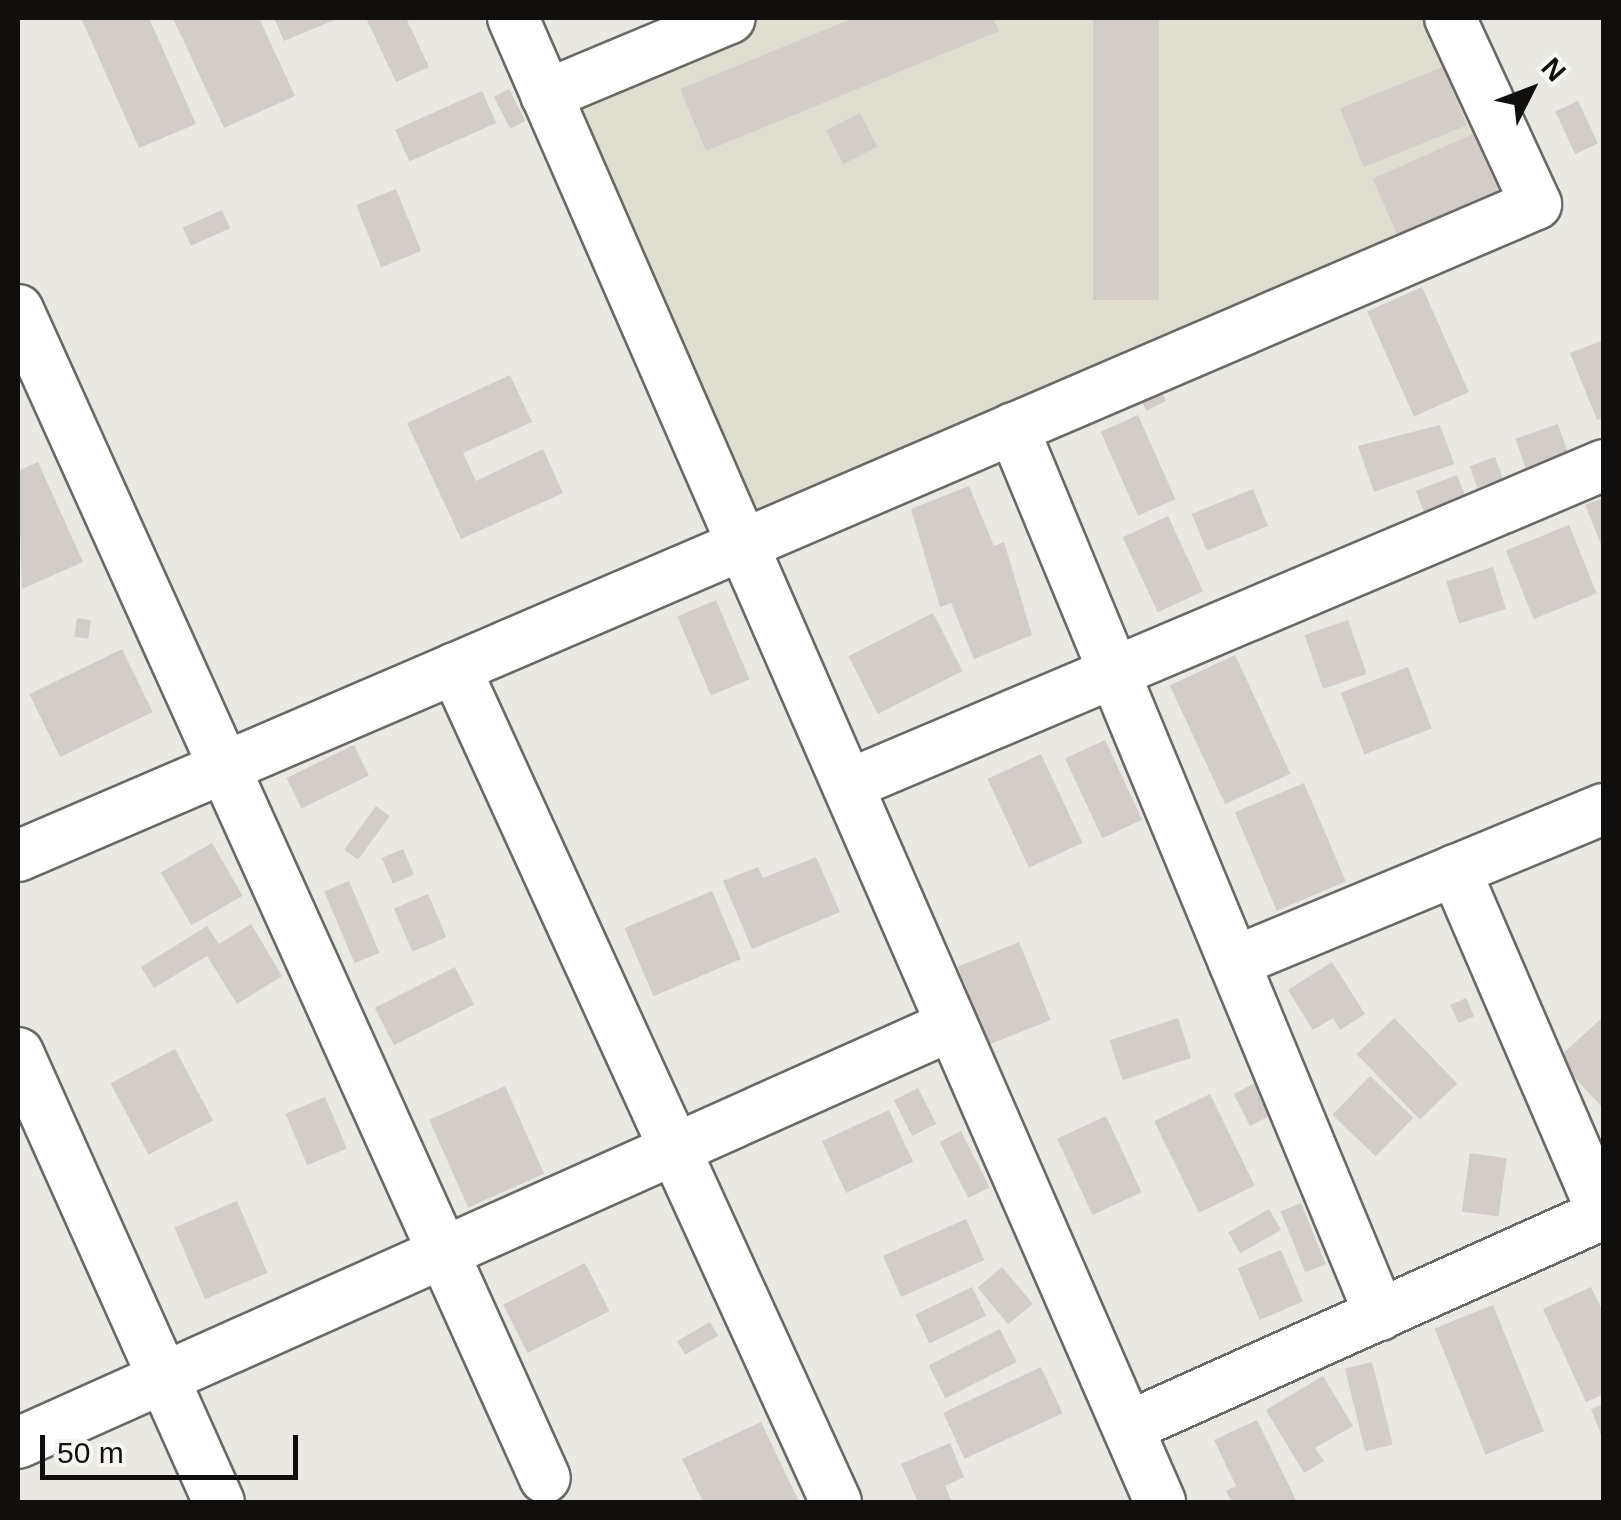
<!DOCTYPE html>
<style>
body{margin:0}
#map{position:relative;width:1621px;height:1520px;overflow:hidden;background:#e9e8e2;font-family:Arial,sans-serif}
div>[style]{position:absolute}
.built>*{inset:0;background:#e0ded0}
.building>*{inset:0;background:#d3ccc9;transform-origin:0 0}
.roads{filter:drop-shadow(2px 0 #6a6963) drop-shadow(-2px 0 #6a6963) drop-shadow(0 2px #6a6963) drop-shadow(0 -2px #6a6963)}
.minor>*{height:50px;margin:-25px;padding:0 25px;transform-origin:25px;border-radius:25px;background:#fff}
span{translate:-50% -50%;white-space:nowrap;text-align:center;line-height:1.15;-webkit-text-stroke:8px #f6f5ef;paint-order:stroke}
.frame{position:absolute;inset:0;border:20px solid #100f0d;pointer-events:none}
.north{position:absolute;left:1481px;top:40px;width:100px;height:100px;-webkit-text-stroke:8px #f6f5ef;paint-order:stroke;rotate:48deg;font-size:28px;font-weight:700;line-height:40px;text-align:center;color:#100f0d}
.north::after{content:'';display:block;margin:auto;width:35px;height:45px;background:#100f0d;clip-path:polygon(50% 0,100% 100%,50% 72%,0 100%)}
.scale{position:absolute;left:40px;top:1435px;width:258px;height:45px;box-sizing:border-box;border:5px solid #100f0d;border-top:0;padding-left:12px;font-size:30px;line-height:35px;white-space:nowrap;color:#100f0d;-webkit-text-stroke:8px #f6f5ef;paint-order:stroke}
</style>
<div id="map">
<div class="built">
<i style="clip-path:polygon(708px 18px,1440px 18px,1522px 191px,759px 516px,564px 76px)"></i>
</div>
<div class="building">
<i style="clip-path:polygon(81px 18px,149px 18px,196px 124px,139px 148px)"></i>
<i style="clip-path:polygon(173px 18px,259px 18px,295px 96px,224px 128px)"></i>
<i style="clip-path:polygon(274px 18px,339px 18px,284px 41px)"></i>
<i style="clip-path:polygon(366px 18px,406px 18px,429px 67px,396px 82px)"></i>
<i style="clip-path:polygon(854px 18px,993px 18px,999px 31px,706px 151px,680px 89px)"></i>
<i style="left:1093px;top:18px;width:66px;height:282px"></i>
<i style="left:1443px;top:67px;width:63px;height:111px;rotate:68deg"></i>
<i style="left:509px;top:89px;width:36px;height:17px;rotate:63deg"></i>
<i style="left:482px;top:91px;width:35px;height:95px;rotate:66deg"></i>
<i style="left:1578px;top:101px;width:47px;height:25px;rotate:65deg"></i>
<i style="left:860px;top:113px;width:38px;height:38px;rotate:63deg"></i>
<i style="left:1473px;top:134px;width:64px;height:110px;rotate:66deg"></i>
<i style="left:396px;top:189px;width:67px;height:43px;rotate:68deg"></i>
<i style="left:222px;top:210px;width:20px;height:43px;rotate:66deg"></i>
<i style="left:1422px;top:287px;width:115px;height:60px;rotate:66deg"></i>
<i style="clip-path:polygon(1604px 340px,1604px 418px,1597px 420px,1570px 353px)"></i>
<i style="clip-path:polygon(510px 375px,532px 422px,463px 453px,476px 481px,543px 449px,563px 493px,461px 539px,407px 423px)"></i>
<i style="left:1157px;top:383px;width:20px;height:22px;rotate:63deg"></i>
<i style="left:1138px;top:415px;width:92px;height:41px;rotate:66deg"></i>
<i style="left:1558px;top:424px;width:49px;height:45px;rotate:71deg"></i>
<i style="clip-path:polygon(1440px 425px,1454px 464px,1374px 492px,1358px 446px)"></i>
<i style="left:1495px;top:457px;width:23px;height:27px;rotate:70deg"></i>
<i style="clip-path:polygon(38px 462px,83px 562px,22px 589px,18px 471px)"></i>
<i style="left:1457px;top:475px;width:39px;height:44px;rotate:69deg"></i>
<i style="clip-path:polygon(969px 486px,994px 546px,1004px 542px,1032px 635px,974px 659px,951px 603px,940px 607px,911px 509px)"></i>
<i style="left:1253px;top:489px;width:40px;height:66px;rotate:68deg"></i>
<i style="clip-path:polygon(1604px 498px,1604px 549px,1603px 549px,1585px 505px)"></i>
<i style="left:1168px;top:516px;width:83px;height:50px;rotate:65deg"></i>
<i style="left:1569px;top:525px;width:74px;height:68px;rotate:68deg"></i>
<i style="left:1493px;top:567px;width:44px;height:49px;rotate:73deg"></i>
<i style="left:716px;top:600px;width:86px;height:42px;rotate:67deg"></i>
<i style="left:933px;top:613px;width:65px;height:95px;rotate:63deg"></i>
<i style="left:77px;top:618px;width:14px;height:19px;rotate:8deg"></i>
<i style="left:1348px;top:620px;width:57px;height:46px;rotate:71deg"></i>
<i style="left:122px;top:649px;width:70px;height:103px;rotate:64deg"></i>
<i style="left:1235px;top:655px;width:131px;height:72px;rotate:65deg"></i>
<i style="left:1408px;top:667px;width:66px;height:72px;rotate:69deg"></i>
<i style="left:1105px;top:740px;width:88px;height:44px;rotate:65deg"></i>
<i style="left:354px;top:745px;width:34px;height:75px;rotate:64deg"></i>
<i style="left:1041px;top:754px;width:98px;height:59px;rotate:65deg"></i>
<i style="left:1304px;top:783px;width:107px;height:75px;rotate:67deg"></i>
<i style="left:376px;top:806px;width:17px;height:54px;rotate:36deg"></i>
<i style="left:212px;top:843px;width:61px;height:59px;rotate:60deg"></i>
<i style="left:403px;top:849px;width:28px;height:23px;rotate:67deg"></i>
<i style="clip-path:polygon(816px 857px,840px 912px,752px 949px,723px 881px,758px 867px,763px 878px)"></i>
<i style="left:349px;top:881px;width:78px;height:27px;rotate:67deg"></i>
<i style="left:712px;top:891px;width:74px;height:95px;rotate:67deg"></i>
<i style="left:428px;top:894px;width:47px;height:37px;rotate:67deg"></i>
<i style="clip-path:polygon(251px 924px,282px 976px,237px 1004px,207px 956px,154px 988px,141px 967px,207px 926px,219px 944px)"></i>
<i style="left:1019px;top:942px;width:84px;height:66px;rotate:68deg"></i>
<i style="clip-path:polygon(1332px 962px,1365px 1014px,1340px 1030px,1333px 1018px,1313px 1030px,1288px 990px)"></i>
<i style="left:455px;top:967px;width:42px;height:90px;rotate:63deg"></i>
<i style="left:1466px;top:998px;width:20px;height:17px;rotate:66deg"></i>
<i style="clip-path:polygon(1604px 1016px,1604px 1109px,1557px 1059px)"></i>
<i style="left:1178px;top:1018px;width:42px;height:72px;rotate:72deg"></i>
<i style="left:1394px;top:1018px;width:91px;height:52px;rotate:46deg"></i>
<i style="left:175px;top:1049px;width:81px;height:73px;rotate:62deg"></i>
<i style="left:1370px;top:1076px;width:60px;height:54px;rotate:44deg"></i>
<i style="left:1255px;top:1083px;width:36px;height:24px;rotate:63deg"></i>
<i style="left:505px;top:1086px;width:96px;height:83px;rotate:66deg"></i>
<i style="left:918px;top:1088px;width:40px;height:27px;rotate:63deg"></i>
<i style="left:1210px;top:1094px;width:102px;height:62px;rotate:64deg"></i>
<i style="left:325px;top:1097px;width:56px;height:43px;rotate:67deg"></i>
<i style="left:889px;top:1110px;width:57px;height:74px;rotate:65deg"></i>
<i style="left:1106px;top:1116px;width:84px;height:54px;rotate:65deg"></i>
<i style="left:961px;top:1131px;width:63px;height:24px;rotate:63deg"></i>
<i style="left:1470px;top:1153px;width:37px;height:59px;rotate:8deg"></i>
<i style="left:237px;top:1201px;width:78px;height:68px;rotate:67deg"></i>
<i style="left:1301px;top:1203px;width:66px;height:22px;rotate:68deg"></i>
<i style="left:1269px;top:1209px;width:24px;height:47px;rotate:60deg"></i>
<i style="left:966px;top:1219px;width:45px;height:91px;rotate:66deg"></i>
<i style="left:1281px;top:1250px;width:56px;height:47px;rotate:67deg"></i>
<i style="left:585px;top:1263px;width:54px;height:92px;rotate:63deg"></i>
<i style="left:1002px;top:1267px;width:48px;height:32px;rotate:50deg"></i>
<i style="left:972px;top:1287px;width:32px;height:63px;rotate:64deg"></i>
<i style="clip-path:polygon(1591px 1287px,1604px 1314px,1604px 1394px,1586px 1402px,1543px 1309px)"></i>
<i style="left:1493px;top:1305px;width:136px;height:63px;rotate:68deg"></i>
<i style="left:710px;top:1322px;width:16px;height:38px;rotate:60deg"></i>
<i style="left:1000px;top:1329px;width:37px;height:80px;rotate:63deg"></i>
<i style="left:1372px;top:1362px;width:85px;height:28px;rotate:76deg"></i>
<i style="left:1041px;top:1367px;width:51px;height:108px;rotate:65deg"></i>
<i style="clip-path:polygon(1323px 1376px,1353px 1426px,1315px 1448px,1324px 1461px,1304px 1473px,1266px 1410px)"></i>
<i style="clip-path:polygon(1604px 1404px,1604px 1440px,1603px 1440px,1591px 1409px)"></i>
<i style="clip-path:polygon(1257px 1420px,1297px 1502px,1232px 1502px,1226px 1491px,1236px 1486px,1214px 1440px)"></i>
<i style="clip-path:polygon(761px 1422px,799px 1502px,703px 1502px,682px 1459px)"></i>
<i style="clip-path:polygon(950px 1443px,964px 1477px,945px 1486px,952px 1502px,918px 1502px,901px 1464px)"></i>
</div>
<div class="roads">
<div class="minor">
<i style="left:513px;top:18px;width:1619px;rotate:66.44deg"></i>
<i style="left:546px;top:95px;width:199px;rotate:-22.7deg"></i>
<i style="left:18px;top:310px;width:1281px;rotate:65.72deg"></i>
<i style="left:1013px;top:428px;width:960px;rotate:67.52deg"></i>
<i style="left:455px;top:668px;width:917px;rotate:65.45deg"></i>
<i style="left:848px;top:785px;width:821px;rotate:-22.94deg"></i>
<i style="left:18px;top:856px;width:1652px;rotate:-23.24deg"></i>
<i style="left:1536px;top:204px;width:205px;rotate:-114.8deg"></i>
<i style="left:1455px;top:870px;width:377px;rotate:66.7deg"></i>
<i style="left:1234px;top:962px;width:400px;rotate:-22.5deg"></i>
<i style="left:18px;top:1053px;width:492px;rotate:65.9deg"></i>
<i style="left:1128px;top:1427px;width:521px;rotate:-24.15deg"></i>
<i style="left:18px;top:1443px;width:1023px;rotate:-24.11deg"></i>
</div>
</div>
<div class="frame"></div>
<div class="north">N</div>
<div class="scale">50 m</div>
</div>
